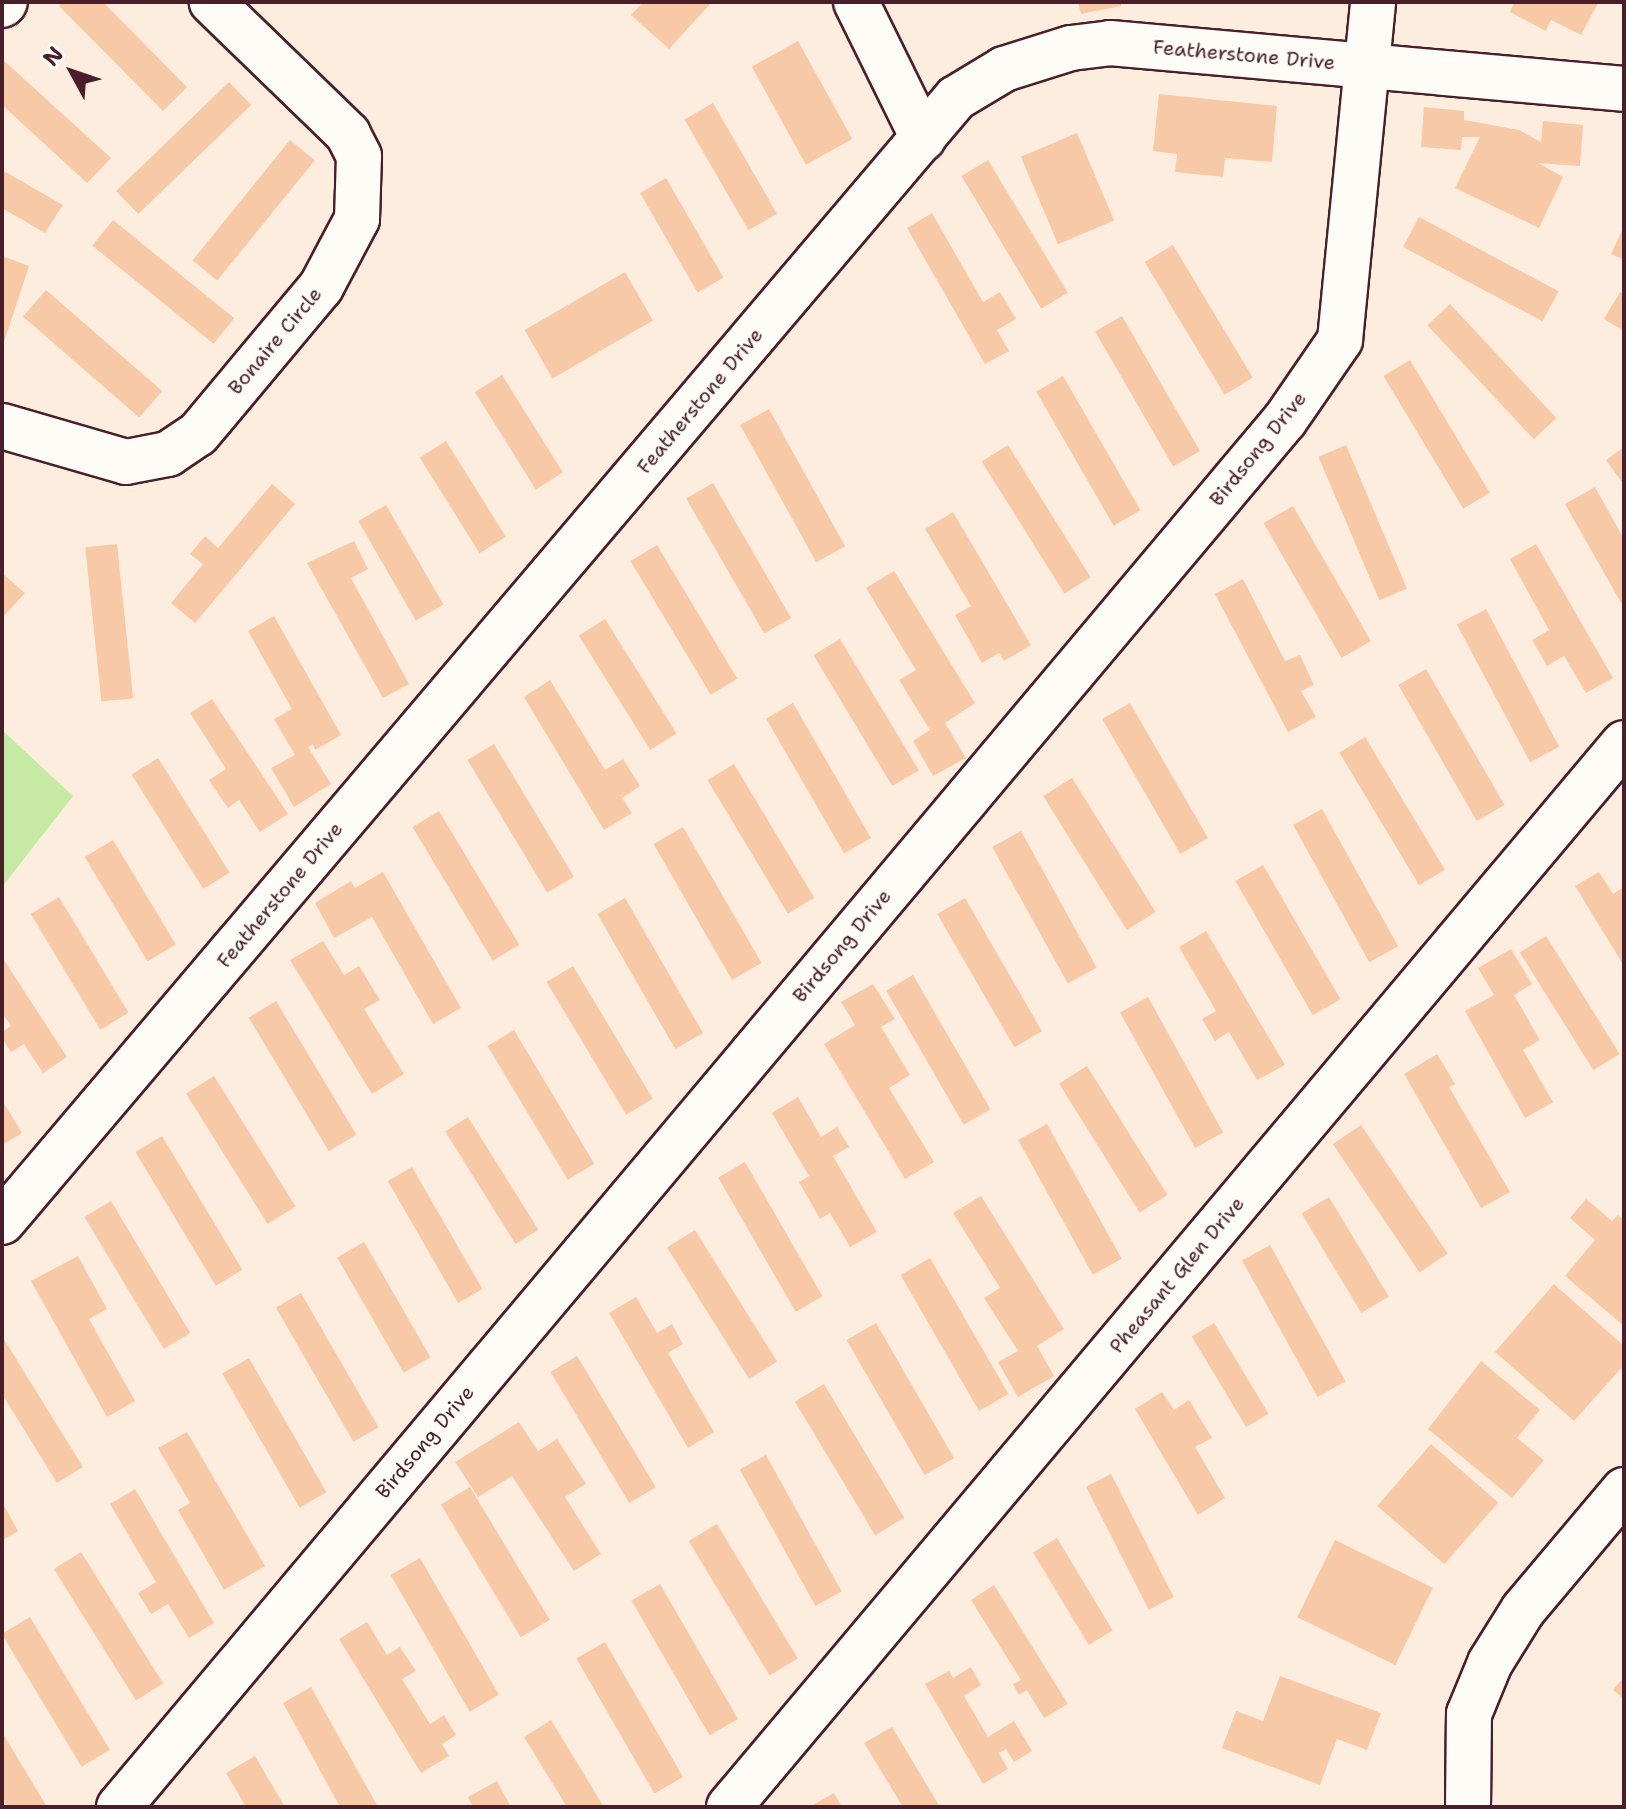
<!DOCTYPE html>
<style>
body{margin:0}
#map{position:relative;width:1626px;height:1809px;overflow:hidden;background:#fceddf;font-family:"Shantell Sans",sans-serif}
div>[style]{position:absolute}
.green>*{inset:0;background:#c6eaa3}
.building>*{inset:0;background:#f8c9a7;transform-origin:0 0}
.roads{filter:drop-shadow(2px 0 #4a1f2b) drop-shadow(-2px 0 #4a1f2b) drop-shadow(0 2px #4a1f2b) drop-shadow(0 -2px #4a1f2b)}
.minor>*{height:44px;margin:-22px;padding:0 22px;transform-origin:22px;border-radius:22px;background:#fdfcf7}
span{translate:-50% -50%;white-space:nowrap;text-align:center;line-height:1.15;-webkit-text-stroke:7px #fdfcf7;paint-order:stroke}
.street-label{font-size:20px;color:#4a1f2b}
.frame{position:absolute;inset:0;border:4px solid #4a1f2b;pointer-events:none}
.north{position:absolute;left:32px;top:32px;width:80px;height:80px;-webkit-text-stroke:6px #fdfcf7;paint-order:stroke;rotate:310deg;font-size:22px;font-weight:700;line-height:32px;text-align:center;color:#4a1f2b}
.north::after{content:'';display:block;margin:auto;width:28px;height:36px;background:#4a1f2b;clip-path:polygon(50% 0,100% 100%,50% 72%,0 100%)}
</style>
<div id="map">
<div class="green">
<i style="clip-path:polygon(2px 730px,73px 796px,2px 887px)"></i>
</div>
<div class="building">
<i style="clip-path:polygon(62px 2px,103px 2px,187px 87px,163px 111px,59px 6px)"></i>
<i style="clip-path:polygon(643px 2px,712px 2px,669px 49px,631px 15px)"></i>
<i style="clip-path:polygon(1078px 2px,1121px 2px,1121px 6px,1081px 14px)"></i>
<i style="clip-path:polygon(1514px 2px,1596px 2px,1598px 3px,1581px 35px,1551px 20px,1546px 31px,1510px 12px)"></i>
<i style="left:798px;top:41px;width:112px;height:53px;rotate:61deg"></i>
<i style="clip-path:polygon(2px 59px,111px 158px,87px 183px,2px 105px)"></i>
<i style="left:229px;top:82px;width:32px;height:157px;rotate:46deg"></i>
<i style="clip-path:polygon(1159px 94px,1277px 106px,1272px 162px,1225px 158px,1223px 177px,1175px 172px,1177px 154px,1153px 151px)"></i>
<i style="left:713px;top:103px;width:128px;height:33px;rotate:60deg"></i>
<i style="clip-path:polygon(1424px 107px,1464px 111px,1464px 120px,1519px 130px,1541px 142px,1543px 121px,1583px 125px,1580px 166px,1538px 163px,1563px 177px,1539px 228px,1455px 188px,1480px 137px,1462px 137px,1461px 150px,1421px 147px)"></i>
<i style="left:1077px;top:133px;width:95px;height:61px;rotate:67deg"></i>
<i style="left:290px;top:140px;width:32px;height:155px;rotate:39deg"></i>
<i style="left:988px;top:160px;width:155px;height:31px;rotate:59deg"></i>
<i style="clip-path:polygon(2px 170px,63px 205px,45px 233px,2px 208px)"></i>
<i style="left:666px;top:178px;width:115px;height:30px;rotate:60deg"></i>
<i style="clip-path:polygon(932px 213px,983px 302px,1000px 292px,1016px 319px,997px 330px,1009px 351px,985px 364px,907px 228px)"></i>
<i style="left:1419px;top:217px;width:158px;height:34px;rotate:28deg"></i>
<i style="left:113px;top:220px;width:156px;height:33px;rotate:39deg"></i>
<i style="clip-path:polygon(1624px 226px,1624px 260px,1611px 254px)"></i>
<i style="left:1173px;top:245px;width:155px;height:33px;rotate:59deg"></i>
<i style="clip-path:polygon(2px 256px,29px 266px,3px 345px,2px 345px)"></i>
<i style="left:625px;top:272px;width:56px;height:116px;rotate:60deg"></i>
<i style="left:46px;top:290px;width:154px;height:35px;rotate:41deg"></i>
<i style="clip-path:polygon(1620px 292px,1624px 295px,1624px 331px,1604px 319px)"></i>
<i style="left:1450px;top:304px;width:156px;height:31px;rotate:47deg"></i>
<i style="left:1122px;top:316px;width:156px;height:31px;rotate:60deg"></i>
<i style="left:1410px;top:360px;width:155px;height:31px;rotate:59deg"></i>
<i style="left:502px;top:375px;width:115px;height:32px;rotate:58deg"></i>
<i style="left:1063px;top:376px;width:155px;height:31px;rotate:60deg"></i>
<i style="left:769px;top:409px;width:157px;height:33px;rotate:61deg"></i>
<i style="left:446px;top:441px;width:113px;height:31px;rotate:58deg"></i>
<i style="left:1008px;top:445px;width:156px;height:31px;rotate:58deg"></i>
<i style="left:1346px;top:445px;width:156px;height:30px;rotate:67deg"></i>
<i style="clip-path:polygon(1624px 447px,1624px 485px,1606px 460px)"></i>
<i style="left:713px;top:483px;width:156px;height:31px;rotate:60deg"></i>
<i style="clip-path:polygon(272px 484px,295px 504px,195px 623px,171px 603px,203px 564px,190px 554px,205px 536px,218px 548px)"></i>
<i style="clip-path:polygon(1595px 487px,1624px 539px,1624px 608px,1565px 504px)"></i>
<i style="left:386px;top:505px;width:115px;height:32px;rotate:60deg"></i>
<i style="left:1293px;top:506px;width:156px;height:34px;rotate:60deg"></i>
<i style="clip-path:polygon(953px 512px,1031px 645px,1004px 661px,999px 653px,982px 663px,955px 615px,971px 606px,925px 529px)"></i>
<i style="clip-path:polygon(354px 541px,368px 569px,351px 578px,409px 684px,383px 698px,307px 563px)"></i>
<i style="left:117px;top:544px;width:155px;height:32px;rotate:84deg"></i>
<i style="clip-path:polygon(1536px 544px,1613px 678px,1586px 693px,1564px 656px,1547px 666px,1532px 640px,1549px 630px,1510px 559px)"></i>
<i style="left:657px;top:545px;width:156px;height:31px;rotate:59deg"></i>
<i style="clip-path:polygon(894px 571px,975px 703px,945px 723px,966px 758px,933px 776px,913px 741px,930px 730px,899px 680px,916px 670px,866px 588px)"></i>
<i style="clip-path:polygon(2px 573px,25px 593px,2px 618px)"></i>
<i style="clip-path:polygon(1243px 579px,1285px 661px,1300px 655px,1314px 685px,1301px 691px,1316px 717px,1288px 732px,1215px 594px)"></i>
<i style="left:1486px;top:609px;width:156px;height:33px;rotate:62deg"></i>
<i style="clip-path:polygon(274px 616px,341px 735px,315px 750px,313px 744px,308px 747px,331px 784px,294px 807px,271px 768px,295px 755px,274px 719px,292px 709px,248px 631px)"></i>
<i style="left:605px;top:619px;width:135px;height:31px;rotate:58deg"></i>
<i style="left:840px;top:639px;width:153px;height:31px;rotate:59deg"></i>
<i style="left:1426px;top:669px;width:157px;height:32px;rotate:60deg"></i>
<i style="clip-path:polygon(550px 680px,605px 770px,623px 759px,640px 786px,622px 798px,632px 813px,604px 830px,524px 697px)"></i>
<i style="clip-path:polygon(212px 699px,288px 814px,260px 832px,239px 800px,228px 808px,209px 780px,226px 769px,190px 713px)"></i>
<i style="left:793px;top:703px;width:156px;height:31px;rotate:60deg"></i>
<i style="left:1130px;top:703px;width:156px;height:32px;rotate:60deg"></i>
<i style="left:1365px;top:737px;width:155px;height:30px;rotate:59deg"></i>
<i style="left:494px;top:744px;width:155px;height:31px;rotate:59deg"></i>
<i style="left:158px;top:758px;width:135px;height:31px;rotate:58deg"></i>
<i style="left:734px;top:764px;width:156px;height:31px;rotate:59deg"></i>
<i style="left:1072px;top:778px;width:158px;height:34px;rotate:58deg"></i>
<i style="left:1322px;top:809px;width:157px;height:33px;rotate:61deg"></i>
<i style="left:439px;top:811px;width:156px;height:31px;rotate:59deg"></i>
<i style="left:683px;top:827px;width:157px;height:34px;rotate:60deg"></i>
<i style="left:1021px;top:831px;width:156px;height:33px;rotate:61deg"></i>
<i style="left:113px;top:840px;width:122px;height:33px;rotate:59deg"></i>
<i style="left:1263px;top:865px;width:155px;height:32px;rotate:60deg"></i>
<i style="clip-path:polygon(383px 872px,461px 1008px,433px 1024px,372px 917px,334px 938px,315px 903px,351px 881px,355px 888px)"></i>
<i style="clip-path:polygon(1599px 872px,1613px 894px,1624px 887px,1624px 966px,1575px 886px)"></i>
<i style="left:59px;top:897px;width:135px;height:33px;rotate:59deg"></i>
<i style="left:625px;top:898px;width:156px;height:32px;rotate:60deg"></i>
<i style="left:965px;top:898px;width:154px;height:32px;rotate:60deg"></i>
<i style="clip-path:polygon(1206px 931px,1285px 1065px,1257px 1080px,1229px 1032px,1215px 1041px,1202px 1019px,1216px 1011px,1179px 947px)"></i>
<i style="left:1546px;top:936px;width:139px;height:31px;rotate:58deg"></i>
<i style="clip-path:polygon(323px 941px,344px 975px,359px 966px,380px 1000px,364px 1009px,404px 1074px,372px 1094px,290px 960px)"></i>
<i style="clip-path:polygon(1511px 949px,1532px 984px,1514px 995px,1540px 1040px,1523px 1050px,1553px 1102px,1525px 1118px,1465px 1011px,1494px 995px,1478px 968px)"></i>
<i style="clip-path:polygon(4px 960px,67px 1057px,43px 1073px,24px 1044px,11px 1052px,2px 1038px,2px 1032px,11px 1026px,2px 1012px)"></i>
<i style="left:573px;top:966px;width:155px;height:31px;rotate:59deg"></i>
<i style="left:913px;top:975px;width:155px;height:31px;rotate:60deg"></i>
<i style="clip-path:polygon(873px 984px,895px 1019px,881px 1027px,910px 1075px,889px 1088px,934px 1162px,905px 1179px,824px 1044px,855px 1025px,841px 1002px)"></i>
<i style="left:1148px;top:997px;width:155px;height:32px;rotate:61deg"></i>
<i style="left:276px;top:1001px;width:156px;height:32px;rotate:59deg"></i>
<i style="left:514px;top:1030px;width:156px;height:31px;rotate:59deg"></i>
<i style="clip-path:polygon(1437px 1054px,1455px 1084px,1449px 1087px,1510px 1192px,1481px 1208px,1404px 1074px)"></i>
<i style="left:1087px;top:1066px;width:152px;height:33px;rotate:58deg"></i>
<i style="left:214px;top:1076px;width:154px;height:33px;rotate:58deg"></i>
<i style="clip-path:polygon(798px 1097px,821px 1137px,837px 1127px,849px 1147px,833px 1156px,877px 1232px,850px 1247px,830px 1213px,820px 1219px,799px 1182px,809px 1176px,772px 1113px)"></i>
<i style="clip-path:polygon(2px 1100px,22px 1133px,2px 1145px)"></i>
<i style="left:468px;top:1117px;width:133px;height:27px;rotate:58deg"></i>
<i style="left:1047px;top:1124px;width:154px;height:33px;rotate:61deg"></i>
<i style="left:1361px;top:1125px;width:155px;height:34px;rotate:56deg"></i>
<i style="left:162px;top:1136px;width:156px;height:31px;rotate:59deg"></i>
<i style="left:745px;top:1162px;width:155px;height:31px;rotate:60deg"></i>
<i style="left:412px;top:1167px;width:141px;height:28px;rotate:60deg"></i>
<i style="clip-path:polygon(981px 1196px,1064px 1329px,1037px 1346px,1054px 1376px,1018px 1397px,998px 1362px,1018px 1351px,984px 1298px,1000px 1288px,953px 1213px)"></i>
<i style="left:1329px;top:1197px;width:116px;height:32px;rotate:59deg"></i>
<i style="clip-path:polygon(1586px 1199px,1612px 1221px,1618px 1215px,1624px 1220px,1624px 1326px,1565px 1276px,1595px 1240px,1570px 1218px)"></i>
<i style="left:111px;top:1201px;width:154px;height:31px;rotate:59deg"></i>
<i style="left:695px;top:1230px;width:155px;height:33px;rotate:58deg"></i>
<i style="left:364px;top:1242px;width:133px;height:31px;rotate:60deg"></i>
<i style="left:1270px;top:1245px;width:156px;height:32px;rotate:61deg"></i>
<i style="clip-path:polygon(78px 1256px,107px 1309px,89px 1319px,135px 1401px,107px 1417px,31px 1281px)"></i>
<i style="left:930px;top:1258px;width:157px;height:34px;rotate:60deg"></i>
<i style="clip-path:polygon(1554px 1284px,1624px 1346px,1624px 1365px,1574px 1421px,1495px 1352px)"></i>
<i style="left:301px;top:1293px;width:155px;height:29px;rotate:60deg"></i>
<i style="clip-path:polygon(636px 1297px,657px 1333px,672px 1324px,683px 1344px,668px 1353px,714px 1432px,688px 1448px,609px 1313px)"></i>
<i style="left:876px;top:1323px;width:156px;height:34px;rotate:60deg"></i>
<i style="left:1214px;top:1323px;width:106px;height:26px;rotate:59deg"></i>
<i style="clip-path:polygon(2px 1336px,83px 1467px,57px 1483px,2px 1394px)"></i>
<i style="left:577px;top:1356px;width:153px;height:31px;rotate:59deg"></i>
<i style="left:249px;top:1358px;width:155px;height:31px;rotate:60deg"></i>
<i style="clip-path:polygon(1481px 1361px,1540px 1410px,1517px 1438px,1544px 1460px,1512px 1498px,1428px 1429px)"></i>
<i style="left:824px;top:1384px;width:156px;height:34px;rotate:59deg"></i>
<i style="clip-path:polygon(1162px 1392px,1174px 1410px,1189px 1400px,1212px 1438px,1195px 1447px,1225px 1498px,1198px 1515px,1135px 1409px)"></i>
<i style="clip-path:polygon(519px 1422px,538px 1451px,557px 1439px,586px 1484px,565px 1497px,601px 1554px,574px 1571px,512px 1476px,478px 1497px,455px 1462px)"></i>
<i style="clip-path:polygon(187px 1432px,265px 1566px,224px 1590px,178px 1510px,190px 1503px,158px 1448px)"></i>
<i style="left:1431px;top:1444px;width:89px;height:82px;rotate:41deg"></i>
<i style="left:766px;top:1455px;width:156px;height:30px;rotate:61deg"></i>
<i style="left:1111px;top:1474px;width:138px;height:28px;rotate:63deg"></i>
<i style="left:470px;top:1487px;width:155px;height:34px;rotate:59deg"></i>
<i style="clip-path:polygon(135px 1489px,214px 1623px,189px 1638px,168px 1604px,151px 1614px,138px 1593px,156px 1582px,110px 1504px)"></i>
<i style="clip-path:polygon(2px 1502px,18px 1531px,2px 1541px)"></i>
<i style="left:717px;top:1524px;width:157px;height:33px;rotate:59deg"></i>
<i style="left:1057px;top:1538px;width:108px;height:28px;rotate:59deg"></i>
<i style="left:1335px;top:1540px;width:109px;height:86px;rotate:26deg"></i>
<i style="left:81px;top:1552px;width:155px;height:32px;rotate:58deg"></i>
<i style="left:420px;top:1558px;width:158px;height:34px;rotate:60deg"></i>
<i style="left:660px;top:1584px;width:156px;height:33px;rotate:60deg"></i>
<i style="clip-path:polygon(994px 1585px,1068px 1704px,1044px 1718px,1027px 1690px,1019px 1695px,1013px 1684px,1021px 1680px,971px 1600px)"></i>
<i style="left:30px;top:1617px;width:155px;height:33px;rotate:59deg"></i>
<i style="clip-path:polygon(367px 1622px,387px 1655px,400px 1647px,416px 1671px,402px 1679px,430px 1724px,444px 1715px,456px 1735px,442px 1744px,449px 1756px,421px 1773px,339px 1639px)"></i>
<i style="left:605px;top:1642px;width:156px;height:33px;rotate:60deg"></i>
<i style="clip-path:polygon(971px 1667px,981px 1685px,964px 1696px,988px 1737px,1014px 1721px,1032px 1751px,1014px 1762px,1006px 1749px,999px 1753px,1008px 1769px,983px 1784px,925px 1684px,949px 1671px,953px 1678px)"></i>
<i style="clip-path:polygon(1280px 1676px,1381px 1713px,1367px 1750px,1337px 1739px,1320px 1785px,1222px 1748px,1236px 1711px,1263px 1721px)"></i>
<i style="clip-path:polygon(1624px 1677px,1624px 1699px,1613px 1690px)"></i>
<i style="clip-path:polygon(311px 1687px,378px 1807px,340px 1807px,283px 1703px)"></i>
<i style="clip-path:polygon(551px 1720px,604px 1807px,567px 1807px,524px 1737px)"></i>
<i style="clip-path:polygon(892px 1727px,940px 1807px,903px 1807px,864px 1743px)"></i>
<i style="clip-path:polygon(2px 1732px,47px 1807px,8px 1807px,2px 1797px)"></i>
<i style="clip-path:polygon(255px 1756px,285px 1807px,246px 1807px,226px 1773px)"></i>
<i style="clip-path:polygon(497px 1781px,511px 1807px,473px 1807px,468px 1797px)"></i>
<i style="clip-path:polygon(834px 1793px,842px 1807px,809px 1807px)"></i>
</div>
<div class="roads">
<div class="minor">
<i style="left:856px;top:2px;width:152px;rotate:63.8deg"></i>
<i style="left:2px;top:5px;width:4px;rotate:-45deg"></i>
<i style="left:2px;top:426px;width:129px;rotate:16.2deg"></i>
<i style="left:126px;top:462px;width:43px;rotate:-10.8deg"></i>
<i style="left:168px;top:454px;width:36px;rotate:-34deg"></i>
<i style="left:198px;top:434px;width:192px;rotate:-50.1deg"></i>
<i style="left:321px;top:287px;width:77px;rotate:-62.1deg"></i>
<i style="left:357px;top:219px;width:63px;rotate:-88.2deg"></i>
<i style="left:359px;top:156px;width:25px;rotate:-117deg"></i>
<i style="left:348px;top:134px;width:190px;rotate:-135.9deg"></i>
<i style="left:2px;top:1222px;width:1474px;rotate:-49.68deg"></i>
<i style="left:956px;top:98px;width:56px;rotate:-31.1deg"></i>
<i style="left:1004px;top:69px;width:70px;rotate:-17.4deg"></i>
<i style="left:1071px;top:48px;width:39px;rotate:-7deg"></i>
<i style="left:1110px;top:43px;width:516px;rotate:5.11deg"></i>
<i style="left:119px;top:1807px;width:1812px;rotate:-49.95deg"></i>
<i style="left:1285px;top:420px;width:97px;rotate:-55.5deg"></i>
<i style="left:1340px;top:340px;width:340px;rotate:-84.4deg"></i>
<i style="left:729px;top:1807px;width:1390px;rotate:-49.93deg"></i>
<i style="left:1468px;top:1807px;width:93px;rotate:-89.4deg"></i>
<i style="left:1469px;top:1714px;width:55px;rotate:-67.6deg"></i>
<i style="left:1490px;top:1663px;width:62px;rotate:-58.1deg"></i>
<i style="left:1523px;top:1610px;width:157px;rotate:-49.9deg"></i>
</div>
</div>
<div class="street-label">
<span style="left:1244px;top:55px;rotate:5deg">Featherstone Drive</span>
<span style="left:275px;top:341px;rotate:-50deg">Bonaire Circle</span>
<span style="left:700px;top:401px;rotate:-50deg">Featherstone Drive</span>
<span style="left:1258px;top:449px;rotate:-51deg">Birdsong Drive</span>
<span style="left:280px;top:895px;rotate:-50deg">Featherstone Drive</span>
<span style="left:842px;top:946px;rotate:-50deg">Birdsong Drive</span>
<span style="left:1177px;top:1275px;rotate:-50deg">Pheasant Glen Drive</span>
<span style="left:425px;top:1442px;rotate:-50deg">Birdsong Drive</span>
</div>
<div class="frame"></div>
<div class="north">N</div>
</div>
